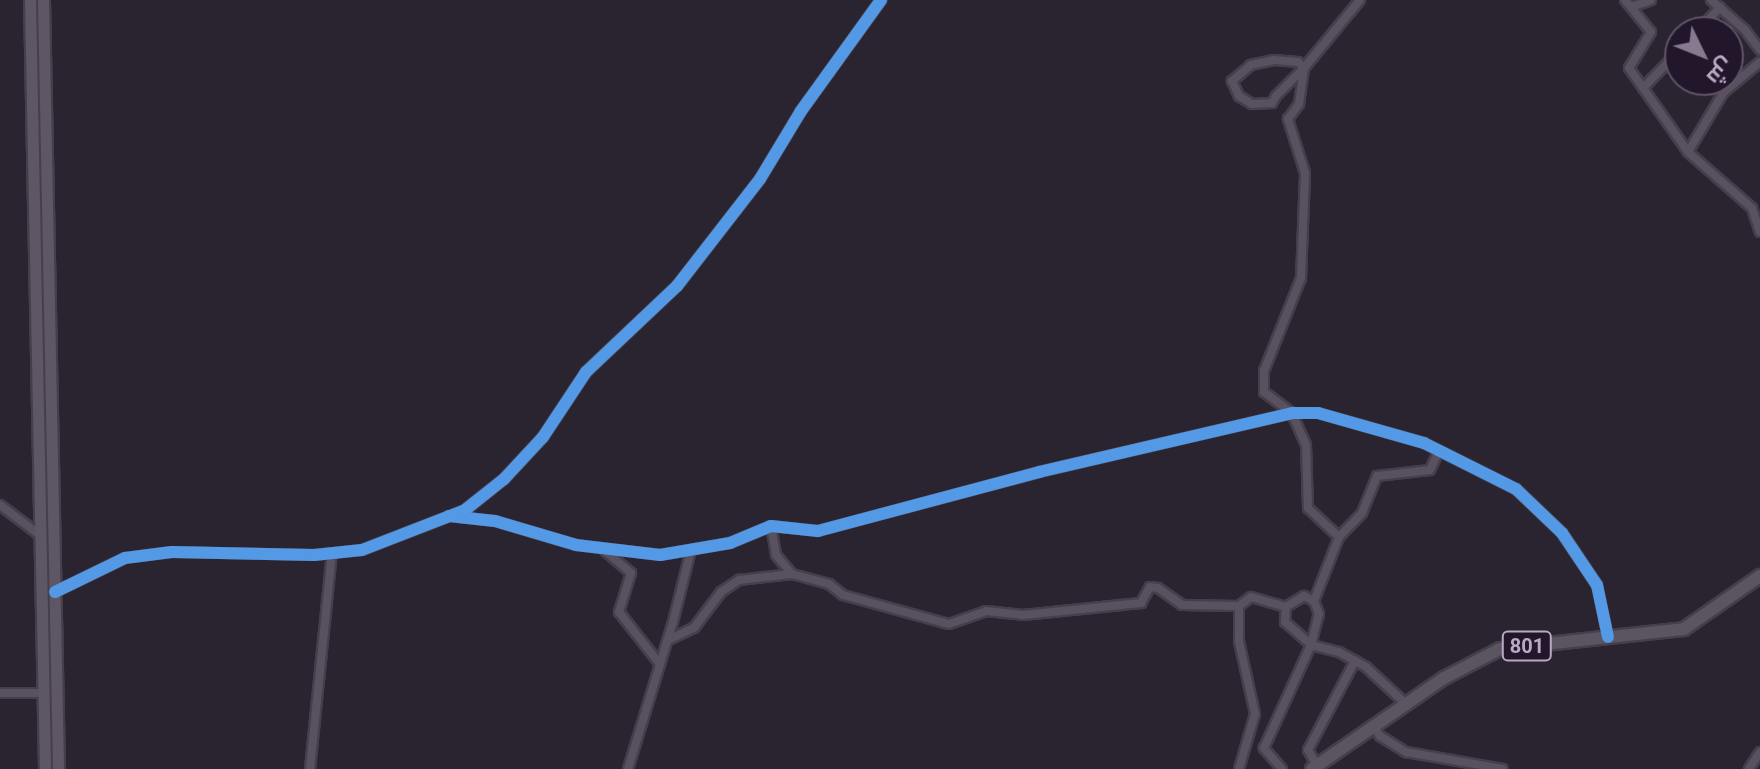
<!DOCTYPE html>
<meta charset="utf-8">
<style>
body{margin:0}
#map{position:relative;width:1760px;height:769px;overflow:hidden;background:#2a2330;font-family:Roboto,Cairo,sans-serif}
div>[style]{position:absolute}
.roads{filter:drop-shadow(2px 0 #453f4a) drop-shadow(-2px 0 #453f4a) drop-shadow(0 2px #453f4a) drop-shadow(0 -2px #453f4a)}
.minor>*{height:8px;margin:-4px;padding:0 4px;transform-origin:4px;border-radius:4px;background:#595160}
.secondary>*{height:11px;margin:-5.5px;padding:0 5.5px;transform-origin:5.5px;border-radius:5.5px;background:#5e5664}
.primary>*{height:12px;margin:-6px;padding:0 6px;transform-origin:6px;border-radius:6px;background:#5b5461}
.cycleway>*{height:12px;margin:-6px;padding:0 6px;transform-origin:6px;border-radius:6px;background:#5399e6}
span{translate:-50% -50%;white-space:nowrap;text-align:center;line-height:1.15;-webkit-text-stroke:8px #22162b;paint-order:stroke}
.shield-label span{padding:2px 6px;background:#22162b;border:2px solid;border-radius:6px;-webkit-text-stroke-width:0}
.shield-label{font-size:20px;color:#b9a9c4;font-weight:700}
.north{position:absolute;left:1664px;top:16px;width:80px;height:80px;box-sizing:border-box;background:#22162b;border:2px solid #5e5168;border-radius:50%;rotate:133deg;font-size:22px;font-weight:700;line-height:32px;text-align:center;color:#b9a9c4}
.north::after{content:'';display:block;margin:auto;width:28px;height:36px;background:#877a90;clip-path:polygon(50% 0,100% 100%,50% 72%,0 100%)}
</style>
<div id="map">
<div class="roads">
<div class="minor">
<i style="left:1625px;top:0;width:41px;rotate:50.9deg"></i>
<i style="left:1651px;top:32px;width:42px;rotate:121.4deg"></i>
<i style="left:1629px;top:68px;width:103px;rotate:54.9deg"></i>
<i style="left:1688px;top:152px;width:85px;rotate:41.2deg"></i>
<i style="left:1752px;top:208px;width:25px;rotate:72deg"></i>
<i style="left:1711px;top:0;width:45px;rotate:41.4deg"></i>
<i style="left:1745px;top:30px;width:25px;rotate:53deg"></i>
<i style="left:1631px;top:7px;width:21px;rotate:-19deg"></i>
<i style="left:1697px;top:32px;width:34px;rotate:-47deg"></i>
<i style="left:1643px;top:88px;width:53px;rotate:-45.8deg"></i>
<i style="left:1688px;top:152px;width:69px;rotate:-59.3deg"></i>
<i style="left:1723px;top:93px;width:48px;rotate:-40deg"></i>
<i style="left:0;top:505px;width:51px;rotate:37.1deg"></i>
<i style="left:449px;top:516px;width:46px;rotate:6.2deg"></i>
<i style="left:495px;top:521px;width:84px;rotate:16.5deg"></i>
<i style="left:576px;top:545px;width:85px;rotate:6.8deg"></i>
<i style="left:660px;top:555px;width:71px;rotate:-9.7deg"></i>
<i style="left:730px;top:543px;width:44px;rotate:-22.5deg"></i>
<i style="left:771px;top:526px;width:47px;rotate:6.1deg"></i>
<i style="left:818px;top:531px;width:229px;rotate:-14.9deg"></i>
<i style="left:1039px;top:472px;width:260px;rotate:-13.1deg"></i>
<i style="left:1292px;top:413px;width:26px"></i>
<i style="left:1318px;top:413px;width:110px;rotate:15.8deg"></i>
<i style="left:1424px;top:443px;width:103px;rotate:26.6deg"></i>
<i style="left:1516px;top:489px;width:64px;rotate:43.7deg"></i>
<i style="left:1562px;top:533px;width:63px;rotate:56.1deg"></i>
<i style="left:1597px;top:585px;width:53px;rotate:78.1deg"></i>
<i style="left:771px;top:526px;width:29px;rotate:80deg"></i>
<i style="left:776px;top:555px;width:25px;rotate:50deg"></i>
<i style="left:1339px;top:537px;width:42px;rotate:-136.9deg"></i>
<i style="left:1308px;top:508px;width:63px;rotate:-91.8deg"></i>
<i style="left:1306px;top:445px;width:35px;rotate:-114deg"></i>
<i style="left:1292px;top:413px;width:35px;rotate:-143deg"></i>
<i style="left:1264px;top:392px;width:21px;rotate:-90deg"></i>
<i style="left:1264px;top:371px;width:100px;rotate:-68.3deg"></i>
<i style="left:1301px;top:278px;width:105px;rotate:-87.8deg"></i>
<i style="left:1305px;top:173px;width:57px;rotate:-107.5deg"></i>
<i style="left:1288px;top:119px;width:19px;rotate:-54deg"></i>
<i style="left:1299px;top:104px;width:36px;rotate:-82deg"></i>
<i style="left:1304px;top:68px;width:8px;rotate:-135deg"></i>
<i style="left:1298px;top:62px;width:24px;rotate:-175deg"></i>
<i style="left:1274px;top:60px;width:24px;rotate:168deg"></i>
<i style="left:1251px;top:65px;width:25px;rotate:140deg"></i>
<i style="left:1232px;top:81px;width:17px;rotate:65deg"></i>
<i style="left:1239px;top:96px;width:15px;rotate:32deg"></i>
<i style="left:1252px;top:104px;width:20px;rotate:-3deg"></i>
<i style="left:1272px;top:103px;width:8px;rotate:-60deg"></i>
<i style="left:1276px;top:96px;width:40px;rotate:-45deg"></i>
<i style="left:1304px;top:68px;width:88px;rotate:-50.5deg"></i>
<i style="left:605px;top:551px;width:34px;rotate:40deg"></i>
<i style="left:631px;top:573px;width:41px;rotate:107.1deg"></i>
<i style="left:619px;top:612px;width:65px;rotate:51.9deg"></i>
<i style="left:55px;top:592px;width:78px;rotate:-25.9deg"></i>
<i style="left:125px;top:558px;width:47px;rotate:-7.3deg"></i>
<i style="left:172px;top:552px;width:142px;rotate:1.2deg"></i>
<i style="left:314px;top:555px;width:48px;rotate:-5.9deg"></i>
<i style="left:362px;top:550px;width:110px;rotate:-21.2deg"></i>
<i style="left:465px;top:510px;width:50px;rotate:-38.5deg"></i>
<i style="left:504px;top:479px;width:57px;rotate:-47.1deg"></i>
<i style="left:543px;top:437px;width:78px;rotate:-56.5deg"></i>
<i style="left:586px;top:372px;width:125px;rotate:-43.4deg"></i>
<i style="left:677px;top:286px;width:135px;rotate:-52.2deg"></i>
<i style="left:760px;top:179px;width:79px;rotate:-58.9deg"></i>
<i style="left:801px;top:111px;width:137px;rotate:-54.2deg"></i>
<i style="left:1314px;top:601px;width:69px;rotate:-68.7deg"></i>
<i style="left:1339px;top:537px;width:33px;rotate:-46deg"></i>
<i style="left:1362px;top:513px;width:40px;rotate:-68deg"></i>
<i style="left:1377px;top:476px;width:53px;rotate:-6.5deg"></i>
<i style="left:1430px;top:470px;width:21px;rotate:-65deg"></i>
<i style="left:668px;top:640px;width:29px;rotate:-25deg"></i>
<i style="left:694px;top:628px;width:45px;rotate:-53.1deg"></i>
<i style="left:721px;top:592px;width:22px;rotate:-34deg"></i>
<i style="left:739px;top:580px;width:53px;rotate:-6.5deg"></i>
<i style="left:792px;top:574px;width:38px;rotate:15deg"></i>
<i style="left:829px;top:584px;width:18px;rotate:38deg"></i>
<i style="left:843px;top:595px;width:110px;rotate:15.3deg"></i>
<i style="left:949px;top:624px;width:39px;rotate:-19deg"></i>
<i style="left:986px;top:611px;width:37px;rotate:6deg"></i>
<i style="left:1023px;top:615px;width:119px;rotate:-5.8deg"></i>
<i style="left:1141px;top:603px;width:18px;rotate:-61deg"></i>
<i style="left:1150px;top:587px;width:8px;rotate:7deg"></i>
<i style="left:1158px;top:588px;width:29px;rotate:35deg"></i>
<i style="left:1182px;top:605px;width:57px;rotate:1deg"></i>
<i style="left:0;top:693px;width:42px"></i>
<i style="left:1373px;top:725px;width:13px;rotate:58deg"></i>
<i style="left:1380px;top:736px;width:31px;rotate:32deg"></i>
<i style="left:1406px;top:752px;width:98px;rotate:9.9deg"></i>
<i style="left:1317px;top:766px;width:18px;rotate:-119deg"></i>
<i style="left:1308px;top:750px;width:101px;rotate:-62.2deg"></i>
<i style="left:310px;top:769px;width:217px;rotate:-84.2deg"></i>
<i style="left:628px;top:769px;width:154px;rotate:-73deg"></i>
<i style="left:673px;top:622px;width:74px;rotate:-76deg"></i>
<i style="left:1239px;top:769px;width:57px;rotate:-73.8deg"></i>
<i style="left:1255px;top:714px;width:75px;rotate:-102.4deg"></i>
<i style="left:1239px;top:641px;width:35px;rotate:-90deg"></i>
<i style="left:1239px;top:606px;width:15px;rotate:-37deg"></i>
<i style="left:1251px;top:597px;width:36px;rotate:16deg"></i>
<i style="left:1286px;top:607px;width:15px;rotate:94deg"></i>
<i style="left:1285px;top:622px;width:35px;rotate:41deg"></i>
<i style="left:1311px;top:645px;width:29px;rotate:14deg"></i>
<i style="left:1339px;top:652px;width:31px;rotate:29deg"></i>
<i style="left:1366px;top:667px;width:53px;rotate:42.7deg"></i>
<i style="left:1282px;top:769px;width:28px;rotate:-131deg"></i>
<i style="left:1264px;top:748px;width:113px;rotate:-65.5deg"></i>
<i style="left:1311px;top:645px;width:32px;rotate:-76deg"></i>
<i style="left:1319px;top:614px;width:14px;rotate:-111deg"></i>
<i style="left:1314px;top:601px;width:11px;rotate:-153deg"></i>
<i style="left:1304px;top:596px;width:21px;rotate:149deg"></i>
<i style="left:1749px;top:769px;width:20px;rotate:-57deg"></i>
</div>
<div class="secondary">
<i style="left:30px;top:0;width:769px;rotate:88.88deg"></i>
<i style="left:43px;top:0;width:769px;rotate:88.88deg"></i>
</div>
<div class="primary">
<i style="left:1312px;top:769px;width:160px;rotate:-34.6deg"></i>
<i style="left:1444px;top:678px;width:63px;rotate:-27.4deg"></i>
<i style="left:1500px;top:649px;width:185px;rotate:-6.2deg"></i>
<i style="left:1684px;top:629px;width:93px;rotate:-34.9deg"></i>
</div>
</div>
<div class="cycleway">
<i style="left:449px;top:516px;width:46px;rotate:6.2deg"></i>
<i style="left:495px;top:521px;width:84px;rotate:16.5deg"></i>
<i style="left:576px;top:545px;width:85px;rotate:6.8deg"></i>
<i style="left:660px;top:555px;width:71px;rotate:-9.7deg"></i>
<i style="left:730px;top:543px;width:44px;rotate:-22.5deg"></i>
<i style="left:771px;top:526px;width:47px;rotate:6.1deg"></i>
<i style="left:818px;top:531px;width:229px;rotate:-14.9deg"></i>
<i style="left:1039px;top:472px;width:260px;rotate:-13.1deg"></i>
<i style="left:1292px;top:413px;width:26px"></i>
<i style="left:1318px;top:413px;width:110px;rotate:15.8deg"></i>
<i style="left:1424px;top:443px;width:103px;rotate:26.6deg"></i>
<i style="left:1516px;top:489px;width:64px;rotate:43.7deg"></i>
<i style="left:1562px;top:533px;width:63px;rotate:56.1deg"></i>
<i style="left:1597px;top:585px;width:53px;rotate:78.1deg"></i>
<i style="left:55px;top:592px;width:78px;rotate:-25.9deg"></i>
<i style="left:125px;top:558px;width:47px;rotate:-7.3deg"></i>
<i style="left:172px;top:552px;width:142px;rotate:1.2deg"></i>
<i style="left:314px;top:555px;width:48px;rotate:-5.9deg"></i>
<i style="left:362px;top:550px;width:110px;rotate:-21.2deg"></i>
<i style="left:465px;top:510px;width:50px;rotate:-38.5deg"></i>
<i style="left:504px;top:479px;width:57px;rotate:-47.1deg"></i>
<i style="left:543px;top:437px;width:78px;rotate:-56.5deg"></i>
<i style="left:586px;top:372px;width:125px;rotate:-43.4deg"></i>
<i style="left:677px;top:286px;width:135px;rotate:-52.2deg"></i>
<i style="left:760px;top:179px;width:79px;rotate:-58.9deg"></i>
<i style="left:801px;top:111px;width:137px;rotate:-54.2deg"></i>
</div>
<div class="shield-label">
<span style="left:1527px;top:646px">801</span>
</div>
<div class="north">ش</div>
</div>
